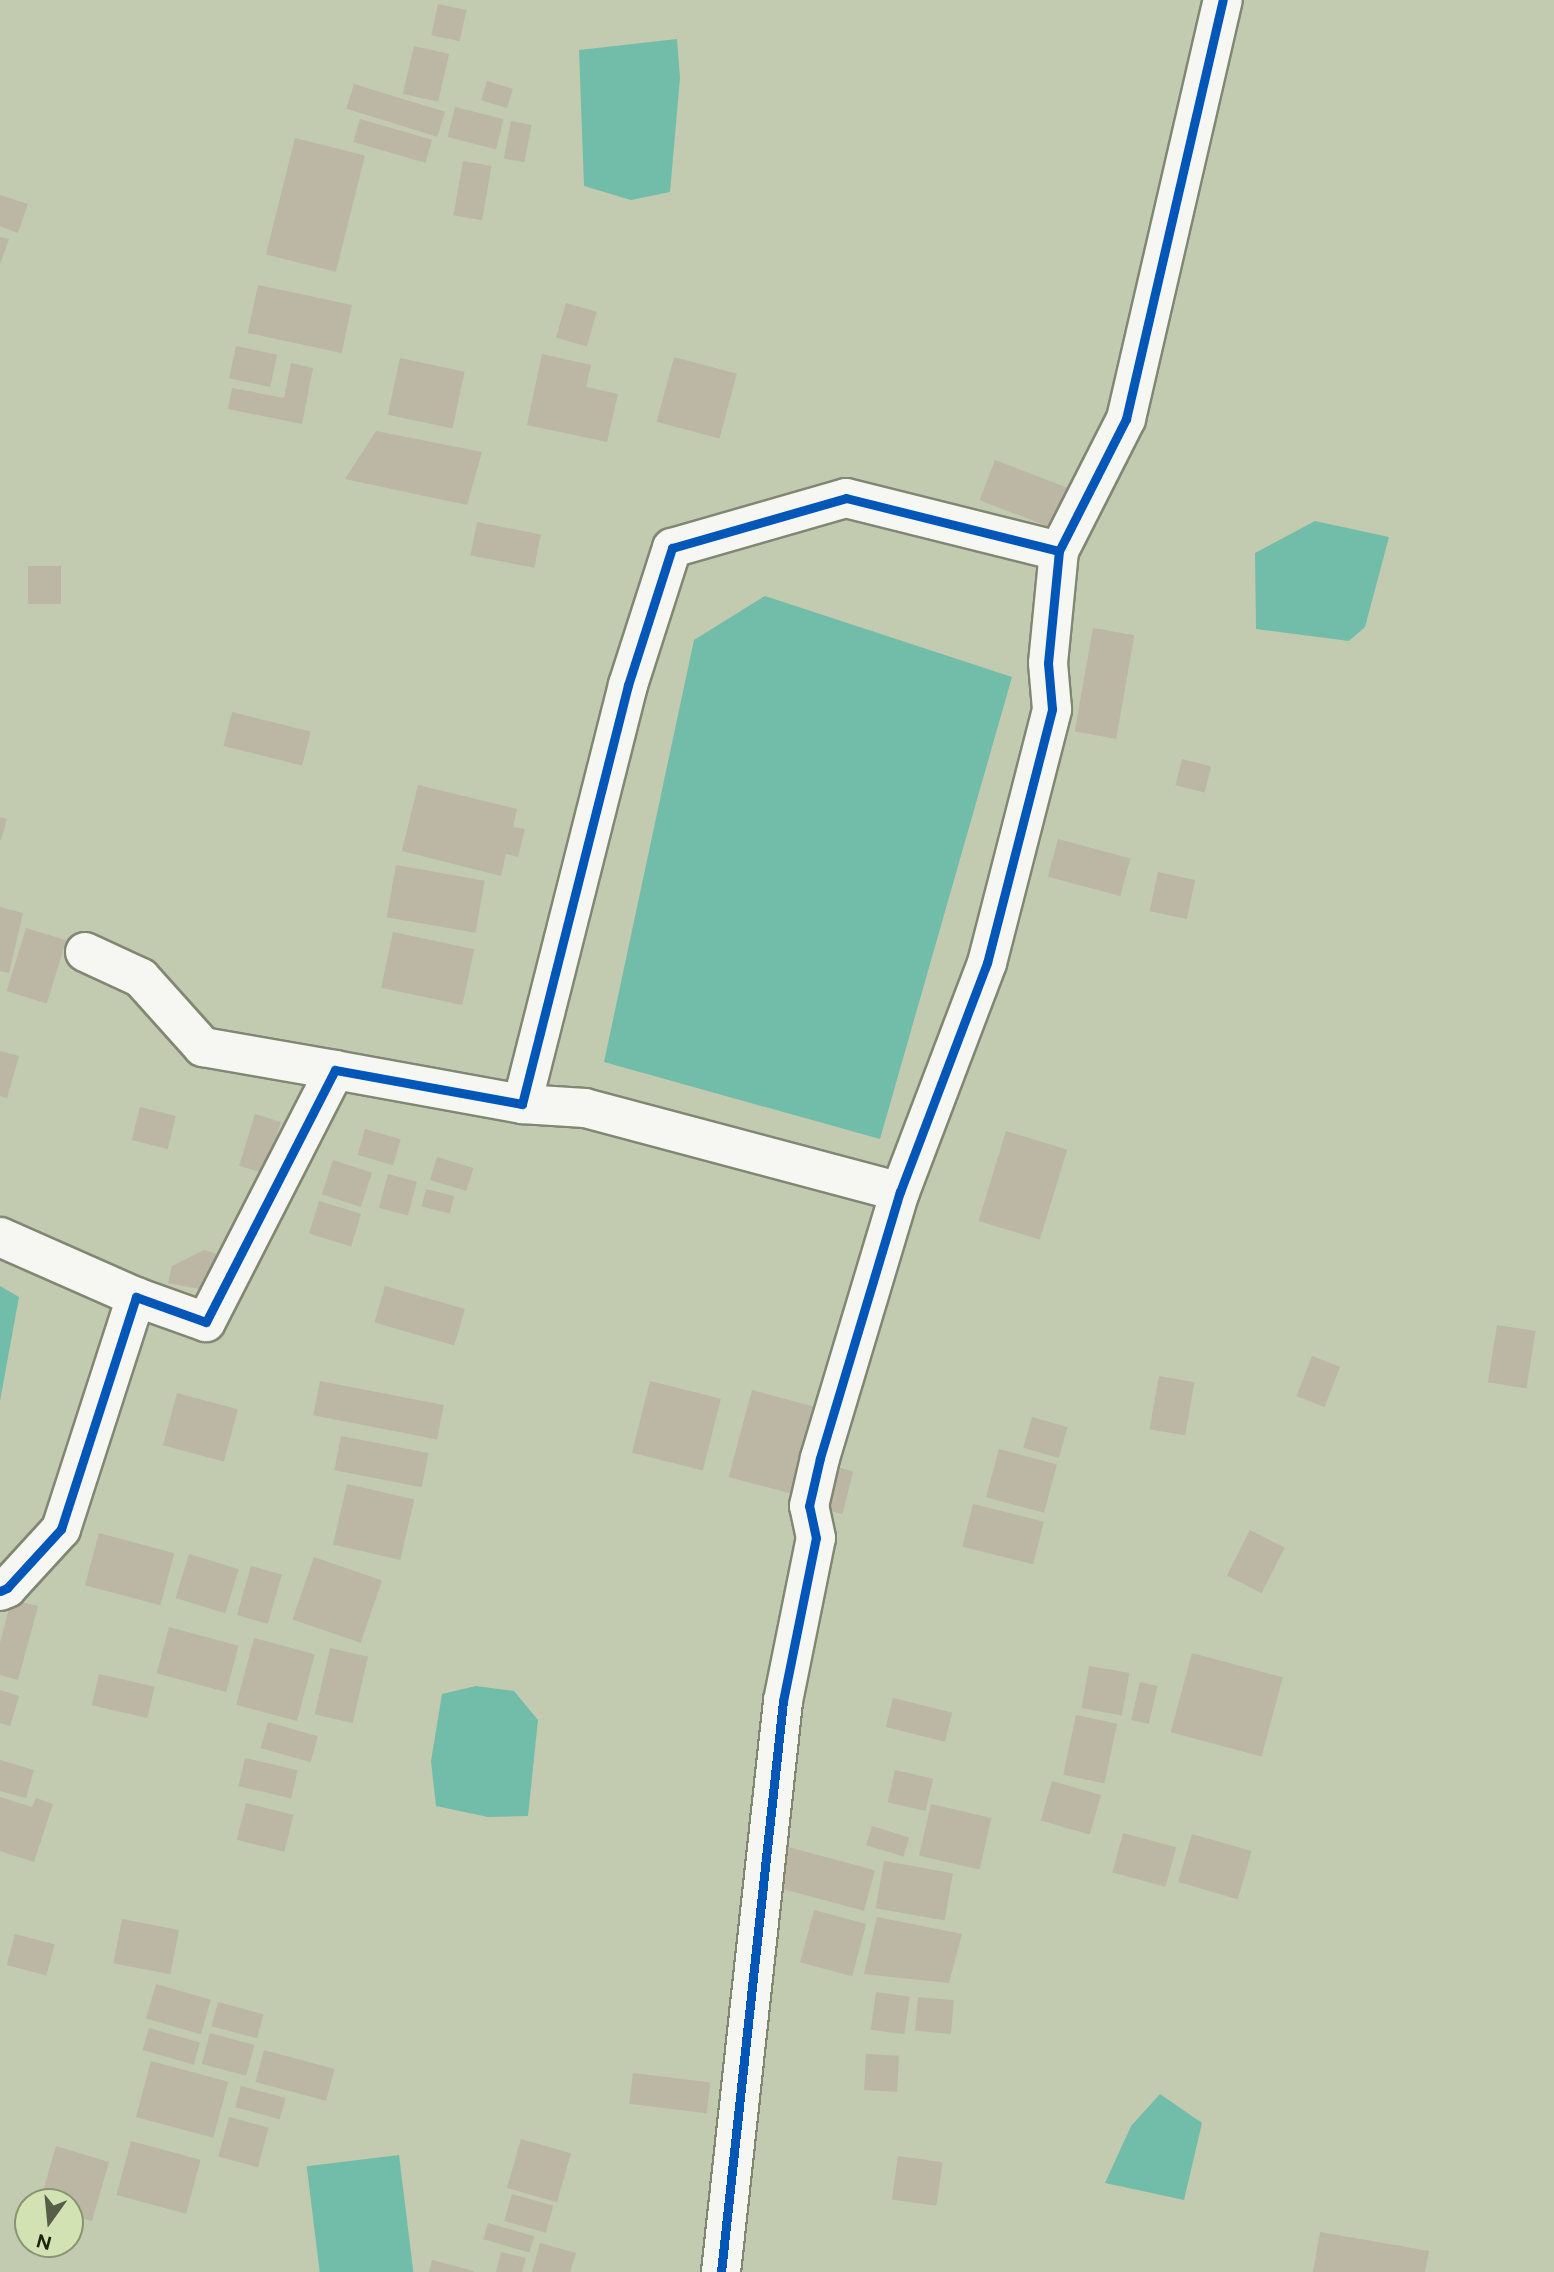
<!DOCTYPE html>
<style>
body{margin:0}
#map{position:relative;width:1554px;height:2272px;overflow:hidden;background:#c2cab0;font-family:Figtree,sans-serif}
div>[style]{position:absolute}
.water>*{inset:0;background:#72bdaa;transform-origin:0 0}
.building>*{inset:0;background:#bbb7a4;transform-origin:0 0}
.roads{filter:drop-shadow(2px 0 #818773) drop-shadow(-2px 0 #818773) drop-shadow(0 2px #818773) drop-shadow(0 -2px #818773)}
.minor>*{height:38px;margin:-19px;padding:0 19px;transform-origin:19px;border-radius:19px;background:#f6f7f3}
.cycleway>*{height:9px;margin:-4.5px;padding:0 4.5px;transform-origin:4.5px;border-radius:4.5px;background:#0057b8}
span{translate:-50% -50%;white-space:nowrap;text-align:center;line-height:1.15;-webkit-text-stroke:6px #d2e2b2;paint-order:stroke}
.north{position:absolute;left:14px;top:2188px;width:70px;height:70px;box-sizing:border-box;background:#d2e2b2;border:2px solid #899571;border-radius:50%;rotate:195deg;font-size:19px;font-weight:700;line-height:28px;text-align:center;color:#1c2210}
.north::after{content:'';display:block;margin:auto;width:24px;height:32px;background:#565d48;clip-path:polygon(50% 0,100% 100%,50% 72%,0 100%)}
</style>
<div id="map">
<div class="water">
<i style="clip-path:polygon(677px 39px,680px 78px,670px 192px,631px 200px,584px 186px,579px 50px)"></i>
<i style="clip-path:polygon(1315px 521px,1389px 537px,1365px 627px,1349px 641px,1256px 629px,1255px 553px)"></i>
<i style="clip-path:polygon(765px 596px,1012px 677px,880px 1139px,604px 1062px,694px 640px)"></i>
<i style="clip-path:polygon(0 1286px,19px 1297px,0 1401px)"></i>
<i style="clip-path:polygon(476px 1686px,514px 1691px,538px 1720px,528px 1816px,488px 1817px,436px 1806px,431px 1761px,442px 1694px)"></i>
<i style="clip-path:polygon(1160px 2094px,1202px 2123px,1184px 2200px,1105px 2183px,1131px 2126px)"></i>
<i style="left:399px;top:2155px;width:118px;height:93px;rotate:83deg"></i>
</div>
<div class="building">
<i style="left:438px;top:4px;width:29px;height:32px;rotate:12deg"></i>
<i style="left:414px;top:46px;width:36px;height:49px;rotate:13deg"></i>
<i style="left:487px;top:81px;width:27px;height:20px;rotate:17deg"></i>
<i style="left:354px;top:84px;width:95px;height:26px;rotate:17deg"></i>
<i style="left:455px;top:107px;width:50px;height:31px;rotate:14deg"></i>
<i style="left:360px;top:119px;width:75px;height:24px;rotate:16deg"></i>
<i style="left:511px;top:121px;width:21px;height:38px;rotate:11deg"></i>
<i style="left:295px;top:138px;width:72px;height:120px;rotate:14deg"></i>
<i style="left:463px;top:161px;width:29px;height:55px;rotate:10deg"></i>
<i style="clip-path:polygon(0 195px,28px 204px,18px 233px,0 226px)"></i>
<i style="clip-path:polygon(0 237px,9px 239px,0 264px)"></i>
<i style="left:258px;top:285px;width:96px;height:49px;rotate:12deg"></i>
<i style="left:566px;top:303px;width:32px;height:36px;rotate:16deg"></i>
<i style="left:236px;top:346px;width:42px;height:33px;rotate:12deg"></i>
<i style="clip-path:polygon(542px 354px,591px 365px,586px 387px,618px 394px,607px 442px,527px 425px)"></i>
<i style="left:674px;top:357px;width:65px;height:67px;rotate:15deg"></i>
<i style="left:400px;top:358px;width:66px;height:58px;rotate:12deg"></i>
<i style="clip-path:polygon(291px 363px,313px 368px,302px 424px,228px 409px,232px 388px,284px 398px)"></i>
<i style="clip-path:polygon(376px 431px,482px 452px,467px 505px,345px 479px)"></i>
<i style="left:995px;top:460px;width:85px;height:43px;rotate:21deg"></i>
<i style="left:477px;top:522px;width:65px;height:34px;rotate:11deg"></i>
<i style="left:28px;top:566px;width:33px;height:38px"></i>
<i style="left:1093px;top:628px;width:42px;height:105px;rotate:10deg"></i>
<i style="left:232px;top:712px;width:81px;height:35px;rotate:14deg"></i>
<i style="left:1182px;top:759px;width:30px;height:27px;rotate:14deg"></i>
<i style="clip-path:polygon(418px 785px,517px 809px,513px 827px,525px 829px,518px 857px,506px 854px,501px 876px,402px 851px)"></i>
<i style="clip-path:polygon(0 817px,7px 819px,1px 840px,0 840px)"></i>
<i style="left:1058px;top:839px;width:75px;height:39px;rotate:15deg"></i>
<i style="left:396px;top:865px;width:90px;height:53px;rotate:10deg"></i>
<i style="left:1158px;top:872px;width:38px;height:40px;rotate:12deg"></i>
<i style="clip-path:polygon(0 907px,23px 913px,9px 973px,0 971px)"></i>
<i style="left:26px;top:928px;width:42px;height:66px;rotate:17deg"></i>
<i style="left:393px;top:932px;width:83px;height:57px;rotate:12deg"></i>
<i style="clip-path:polygon(0 1051px,19px 1056px,7px 1098px,0 1096px)"></i>
<i style="left:140px;top:1107px;width:37px;height:34px;rotate:14deg"></i>
<i style="left:255px;top:1114px;width:27px;height:54px;rotate:17deg"></i>
<i style="left:365px;top:1129px;width:37px;height:27px;rotate:16deg"></i>
<i style="left:1006px;top:1131px;width:64px;height:94px;rotate:17deg"></i>
<i style="left:437px;top:1157px;width:38px;height:24px;rotate:17deg"></i>
<i style="left:333px;top:1160px;width:41px;height:36px;rotate:18deg"></i>
<i style="left:388px;top:1174px;width:30px;height:35px;rotate:15deg"></i>
<i style="left:426px;top:1189px;width:29px;height:18px;rotate:14deg"></i>
<i style="left:319px;top:1201px;width:44px;height:34px;rotate:17deg"></i>
<i style="clip-path:polygon(204px 1250px,217px 1254px,205px 1290px,168px 1283px,172px 1266px)"></i>
<i style="left:385px;top:1286px;width:83px;height:38px;rotate:16deg"></i>
<i style="left:1497px;top:1325px;width:39px;height:58px;rotate:9deg"></i>
<i style="left:1312px;top:1356px;width:30px;height:43px;rotate:21deg"></i>
<i style="left:1159px;top:1376px;width:36px;height:54px;rotate:10deg"></i>
<i style="left:320px;top:1381px;width:126px;height:35px;rotate:11deg"></i>
<i style="left:650px;top:1381px;width:73px;height:74px;rotate:14deg"></i>
<i style="left:752px;top:1390px;width:72px;height:90px;rotate:15deg"></i>
<i style="left:177px;top:1393px;width:63px;height:54px;rotate:15deg"></i>
<i style="left:1032px;top:1417px;width:37px;height:32px;rotate:16deg"></i>
<i style="left:341px;top:1436px;width:89px;height:35px;rotate:11deg"></i>
<i style="left:999px;top:1449px;width:60px;height:50px;rotate:15deg"></i>
<i style="left:824px;top:1464px;width:30px;height:44px;rotate:14deg"></i>
<i style="left:347px;top:1484px;width:69px;height:62px;rotate:13deg"></i>
<i style="left:973px;top:1504px;width:73px;height:44px;rotate:14deg"></i>
<i style="left:1250px;top:1530px;width:39px;height:51px;rotate:27deg"></i>
<i style="left:99px;top:1533px;width:78px;height:54px;rotate:15deg"></i>
<i style="left:189px;top:1554px;width:52px;height:46px;rotate:17deg"></i>
<i style="left:314px;top:1557px;width:72px;height:66px;rotate:19deg"></i>
<i style="left:251px;top:1566px;width:32px;height:51px;rotate:16deg"></i>
<i style="clip-path:polygon(11px 1600px,38px 1606px,18px 1680px,0 1675px,0 1643px)"></i>
<i style="left:169px;top:1627px;width:72px;height:48px;rotate:15deg"></i>
<i style="left:254px;top:1638px;width:63px;height:69px;rotate:15deg"></i>
<i style="left:330px;top:1648px;width:39px;height:68px;rotate:13deg"></i>
<i style="left:1192px;top:1653px;width:94px;height:82px;rotate:15deg"></i>
<i style="left:1089px;top:1666px;width:41px;height:43px;rotate:10deg"></i>
<i style="left:99px;top:1674px;width:57px;height:32px;rotate:13deg"></i>
<i style="left:1140px;top:1682px;width:18px;height:39px;rotate:13deg"></i>
<i style="clip-path:polygon(0 1690px,19px 1696px,10px 1726px,0 1723px)"></i>
<i style="left:893px;top:1698px;width:61px;height:30px;rotate:14deg"></i>
<i style="left:1076px;top:1715px;width:42px;height:61px;rotate:12deg"></i>
<i style="left:268px;top:1722px;width:52px;height:27px;rotate:16deg"></i>
<i style="left:245px;top:1758px;width:54px;height:29px;rotate:13deg"></i>
<i style="clip-path:polygon(0 1760px,34px 1770px,26px 1798px,0 1791px)"></i>
<i style="left:895px;top:1770px;width:39px;height:33px;rotate:13deg"></i>
<i style="left:1052px;top:1781px;width:51px;height:41px;rotate:16deg"></i>
<i style="clip-path:polygon(0 1797px,32px 1807px,36px 1798px,53px 1804px,34px 1862px,0 1851px)"></i>
<i style="left:246px;top:1803px;width:49px;height:38px;rotate:14deg"></i>
<i style="left:931px;top:1804px;width:62px;height:53px;rotate:13deg"></i>
<i style="left:872px;top:1826px;width:39px;height:20px;rotate:17deg"></i>
<i style="left:1123px;top:1833px;width:55px;height:41px;rotate:15deg"></i>
<i style="left:1192px;top:1834px;width:62px;height:50px;rotate:16deg"></i>
<i style="left:788px;top:1847px;width:90px;height:42px;rotate:15deg"></i>
<i style="left:884px;top:1861px;width:70px;height:48px;rotate:10deg"></i>
<i style="left:814px;top:1910px;width:54px;height:54px;rotate:15deg"></i>
<i style="clip-path:polygon(877px 1917px,962px 1934px,949px 1983px,864px 1974px)"></i>
<i style="left:122px;top:1919px;width:58px;height:45px;rotate:11deg"></i>
<i style="left:15px;top:1934px;width:41px;height:32px;rotate:15deg"></i>
<i style="left:156px;top:1984px;width:57px;height:36px;rotate:16deg"></i>
<i style="left:876px;top:1992px;width:34px;height:38px;rotate:8deg"></i>
<i style="left:918px;top:1997px;width:36px;height:34px;rotate:5deg"></i>
<i style="left:218px;top:2002px;width:47px;height:25px;rotate:15deg"></i>
<i style="left:149px;top:2028px;width:53px;height:23px;rotate:16deg"></i>
<i style="left:210px;top:2033px;width:46px;height:32px;rotate:15deg"></i>
<i style="left:264px;top:2050px;width:73px;height:33px;rotate:15deg"></i>
<i style="left:866px;top:2054px;width:33px;height:36px;rotate:3deg"></i>
<i style="left:151px;top:2061px;width:80px;height:58px;rotate:15deg"></i>
<i style="left:633px;top:2073px;width:78px;height:31px;rotate:7deg"></i>
<i style="left:241px;top:2086px;width:46px;height:22px;rotate:15deg"></i>
<i style="left:229px;top:2117px;width:41px;height:41px;rotate:15deg"></i>
<i style="left:521px;top:2139px;width:52px;height:51px;rotate:16deg"></i>
<i style="left:131px;top:2141px;width:72px;height:56px;rotate:15deg"></i>
<i style="clip-path:polygon(56px 2146px,109px 2162px,92px 2221px,70px 2215px,70px 2202px,40px 2202px)"></i>
<i style="left:898px;top:2156px;width:45px;height:44px;rotate:8deg"></i>
<i style="left:512px;top:2194px;width:43px;height:28px;rotate:16deg"></i>
<i style="left:488px;top:2223px;width:48px;height:17px;rotate:16deg"></i>
<i style="clip-path:polygon(1320px 2232px,1429px 2251px,1425px 2272px,1313px 2272px)"></i>
<i style="clip-path:polygon(540px 2243px,576px 2253px,570px 2272px,532px 2272px)"></i>
<i style="clip-path:polygon(501px 2252px,526px 2258px,522px 2272px,496px 2272px)"></i>
<i style="clip-path:polygon(432px 2260px,474px 2271px,473px 2272px,429px 2272px)"></i>
</div>
<div class="roads">
<div class="minor">
<i style="left:85px;top:952px;width:62px;rotate:24.9deg"></i>
<i style="left:141px;top:978px;width:93px;rotate:48.1deg"></i>
<i style="left:203px;top:1047px;width:134px;rotate:9.9deg"></i>
<i style="left:522px;top:1104px;width:63px;rotate:3.6deg"></i>
<i style="left:585px;top:1108px;width:326px;rotate:14.9deg"></i>
<i style="left:0;top:1237px;width:149px;rotate:23.8deg"></i>
<i style="left:0;top:1591px;width:8px;rotate:-23deg"></i>
<i style="left:7px;top:1588px;width:80px;rotate:-47.5deg"></i>
<i style="left:61px;top:1529px;width:244px;rotate:-72.1deg"></i>
<i style="left:136px;top:1297px;width:74px;rotate:19.7deg"></i>
<i style="left:206px;top:1322px;width:283px;rotate:-62.9deg"></i>
<i style="left:335px;top:1070px;width:190px;rotate:10.3deg"></i>
<i style="left:522px;top:1104px;width:432px;rotate:-75.8deg"></i>
<i style="left:628px;top:685px;width:144px;rotate:-72.2deg"></i>
<i style="left:672px;top:548px;width:181px;rotate:-16deg"></i>
<i style="left:846px;top:498px;width:219px;rotate:14deg"></i>
<i style="left:721px;top:2272px;width:574px;rotate:-83.8deg"></i>
<i style="left:783px;top:1701px;width:166px;rotate:-78.6deg"></i>
<i style="left:816px;top:1538px;width:33px;rotate:-102deg"></i>
<i style="left:809px;top:1506px;width:49px;rotate:-77.1deg"></i>
<i style="left:820px;top:1458px;width:278px;rotate:-73.3deg"></i>
<i style="left:900px;top:1192px;width:245px;rotate:-69.2deg"></i>
<i style="left:987px;top:963px;width:262px;rotate:-75.6deg"></i>
<i style="left:1052px;top:709px;width:46px;rotate:-95deg"></i>
<i style="left:1048px;top:663px;width:113px;rotate:-84.4deg"></i>
<i style="left:1059px;top:551px;width:148px;rotate:-63.1deg"></i>
<i style="left:1126px;top:419px;width:430px;rotate:-77deg"></i>
</div>
</div>
<div class="cycleway">
<i style="left:0;top:1591px;width:8px;rotate:-23deg"></i>
<i style="left:7px;top:1588px;width:80px;rotate:-47.5deg"></i>
<i style="left:61px;top:1529px;width:244px;rotate:-72.1deg"></i>
<i style="left:136px;top:1297px;width:74px;rotate:19.7deg"></i>
<i style="left:206px;top:1322px;width:283px;rotate:-62.9deg"></i>
<i style="left:335px;top:1070px;width:190px;rotate:10.3deg"></i>
<i style="left:522px;top:1104px;width:432px;rotate:-75.8deg"></i>
<i style="left:628px;top:685px;width:144px;rotate:-72.2deg"></i>
<i style="left:672px;top:548px;width:181px;rotate:-16deg"></i>
<i style="left:846px;top:498px;width:219px;rotate:14deg"></i>
<i style="left:721px;top:2272px;width:574px;rotate:-83.8deg"></i>
<i style="left:783px;top:1701px;width:166px;rotate:-78.6deg"></i>
<i style="left:816px;top:1538px;width:33px;rotate:-102deg"></i>
<i style="left:809px;top:1506px;width:49px;rotate:-77.1deg"></i>
<i style="left:820px;top:1458px;width:278px;rotate:-73.3deg"></i>
<i style="left:900px;top:1192px;width:245px;rotate:-69.2deg"></i>
<i style="left:987px;top:963px;width:262px;rotate:-75.6deg"></i>
<i style="left:1052px;top:709px;width:46px;rotate:-95deg"></i>
<i style="left:1048px;top:663px;width:113px;rotate:-84.4deg"></i>
<i style="left:1059px;top:551px;width:148px;rotate:-63.1deg"></i>
<i style="left:1126px;top:419px;width:430px;rotate:-77deg"></i>
</div>
<div class="north">N</div>
</div>
